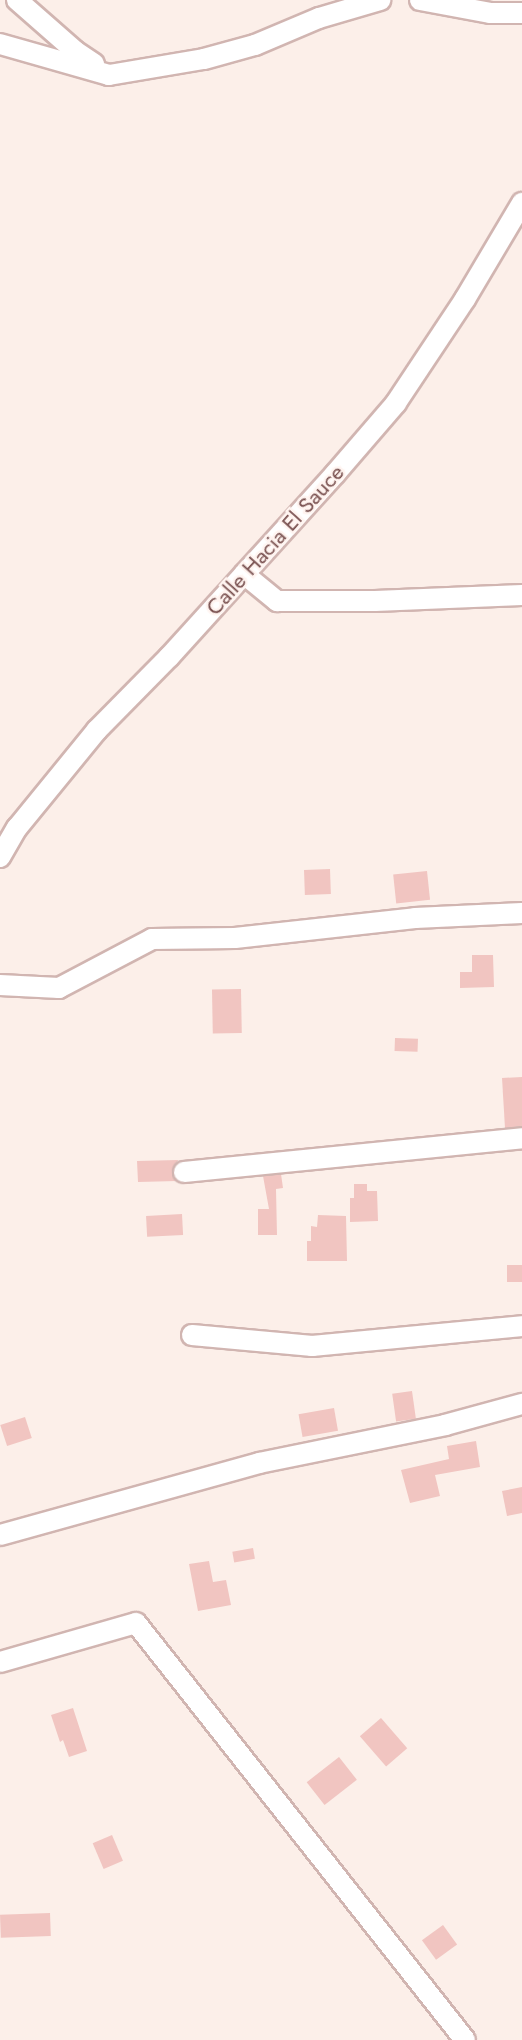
<!DOCTYPE html>
<style>
body{margin:0}
#map{position:relative;width:522px;height:2040px;overflow:hidden;background:#fcefe9;font-family:Jost,sans-serif}
div>[style]{position:absolute}
.building>*{inset:0;background:#f1c5c1;transform-origin:0 0}
.roads{filter:drop-shadow(2px 0 #d1b5b1) drop-shadow(-2px 0 #d1b5b1) drop-shadow(0 2px #d1b5b1) drop-shadow(0 -2px #d1b5b1)}
.minor>*{height:20px;margin:-10px;padding:0 10px;transform-origin:10px;border-radius:10px;background:#fff}
span{translate:-50% -50%;white-space:nowrap;text-align:center;line-height:1.15;-webkit-text-stroke:5px #fff4f0;paint-order:stroke}
.street-label{font-size:22px;color:#774e4d}
</style>
<div id="map">
<div class="building">
<i style="left:330px;top:869px;width:25px;height:26px;rotate:88deg"></i>
<i style="left:427px;top:871px;width:29px;height:34px;rotate:84deg"></i>
<i style="clip-path:polygon(472px 955px,493px 955px,494px 987px,460px 988px,460px 972px,472px 972px)"></i>
<i style="left:241px;top:989px;width:44px;height:29px;rotate:89deg"></i>
<i style="left:395px;top:1038px;width:23px;height:13px;rotate:2deg"></i>
<i style="clip-path:polygon(522px 1077px,522px 1126px,505px 1128px,502px 1078px)"></i>
<i style="clip-path:polygon(178px 1160px,172px 1173px,177px 1181px,138px 1182px,137px 1161px)"></i>
<i style="clip-path:polygon(281px 1174px,283px 1188px,276px 1189px,277px 1235px,258px 1235px,258px 1209px,269px 1209px,263px 1176px)"></i>
<i style="clip-path:polygon(354px 1184px,367px 1184px,367px 1191px,377px 1191px,378px 1221px,350px 1222px,350px 1198px,354px 1198px)"></i>
<i style="left:182px;top:1214px;width:21px;height:36px;rotate:87deg"></i>
<i style="clip-path:polygon(318px 1215px,346px 1216px,347px 1261px,307px 1261px,307px 1241px,311px 1241px,311px 1226px,317px 1227px)"></i>
<i style="left:522px;top:1265px;width:17px;height:15px;rotate:90deg"></i>
<i style="left:412px;top:1391px;width:28px;height:20px;rotate:82deg"></i>
<i style="left:334px;top:1408px;width:23px;height:36px;rotate:80deg"></i>
<i style="left:25px;top:1417px;width:22px;height:26px;rotate:72deg"></i>
<i style="clip-path:polygon(476px 1441px,480px 1467px,435px 1475px,440px 1496px,410px 1503px,401px 1470px,449px 1459px,447px 1446px)"></i>
<i style="clip-path:polygon(522px 1487px,522px 1513px,507px 1516px,502px 1491px)"></i>
<i style="left:253px;top:1548px;width:11px;height:21px;rotate:80deg"></i>
<i style="clip-path:polygon(209px 1561px,213px 1582px,226px 1580px,231px 1605px,198px 1611px,189px 1564px)"></i>
<i style="clip-path:polygon(73px 1708px,87px 1751px,69px 1757px,63px 1740px,60px 1742px,51px 1715px)"></i>
<i style="left:381px;top:1718px;width:40px;height:28px;rotate:49deg"></i>
<i style="left:339px;top:1757px;width:29px;height:41px;rotate:52deg"></i>
<i style="left:112px;top:1835px;width:28px;height:21px;rotate:67deg"></i>
<i style="left:50px;top:1913px;width:23px;height:50px;rotate:88deg"></i>
<i style="left:443px;top:1925px;width:24px;height:26px;rotate:54deg"></i>
</div>
<div class="roads">
<div class="minor">
<i style="left:17px;top:0;width:77px;rotate:41.3deg"></i>
<i style="left:75px;top:51px;width:23px;rotate:34deg"></i>
<i style="left:420px;top:0;width:71px;rotate:10.5deg"></i>
<i style="left:490px;top:13px;width:32px"></i>
<i style="left:0;top:44px;width:113px;rotate:15.9deg"></i>
<i style="left:109px;top:75px;width:96px;rotate:-9.6deg"></i>
<i style="left:204px;top:59px;width:53px;rotate:-15.4deg"></i>
<i style="left:255px;top:45px;width:69px;rotate:-22.9deg"></i>
<i style="left:319px;top:18px;width:64px;rotate:-16.4deg"></i>
<i style="left:244px;top:574px;width:43px;rotate:39.3deg"></i>
<i style="left:277px;top:601px;width:98px"></i>
<i style="left:375px;top:601px;width:147px;rotate:-2.3deg"></i>
<i style="left:0;top:857px;width:34px;rotate:-60deg"></i>
<i style="left:17px;top:828px;width:127px;rotate:-50.8deg"></i>
<i style="left:97px;top:730px;width:103px;rotate:-45.4deg"></i>
<i style="left:169px;top:657px;width:247px;rotate:-47.8deg"></i>
<i style="left:335px;top:474px;width:94px;rotate:-49.3deg"></i>
<i style="left:396px;top:403px;width:125px;rotate:-56.4deg"></i>
<i style="left:465px;top:299px;width:112px;rotate:-59.3deg"></i>
<i style="left:0;top:985px;width:59px;rotate:2.9deg"></i>
<i style="left:59px;top:988px;width:105px;rotate:-27.8deg"></i>
<i style="left:152px;top:939px;width:83px;rotate:-0.7deg"></i>
<i style="left:235px;top:938px;width:181px;rotate:-6.3deg"></i>
<i style="left:415px;top:918px;width:107px;rotate:-2.7deg"></i>
<i style="left:184px;top:1172px;width:340px;rotate:-5.7deg"></i>
<i style="left:192px;top:1335px;width:121px;rotate:5.2deg"></i>
<i style="left:312px;top:1346px;width:211px;rotate:-5.4deg"></i>
<i style="left:0;top:1535px;width:269px;rotate:-15.5deg"></i>
<i style="left:259px;top:1463px;width:190px;rotate:-11.5deg"></i>
<i style="left:445px;top:1425px;width:80px;rotate:-15.3deg"></i>
<i style="left:0;top:1662px;width:141px;rotate:-16deg"></i>
<i style="left:136px;top:1623px;width:531px;rotate:51.73deg"></i>
</div>
</div>
<div class="street-label">
<span style="left:275px;top:540px;rotate:-48deg">Calle Hacia El Sauce</span>
</div>
</div>
